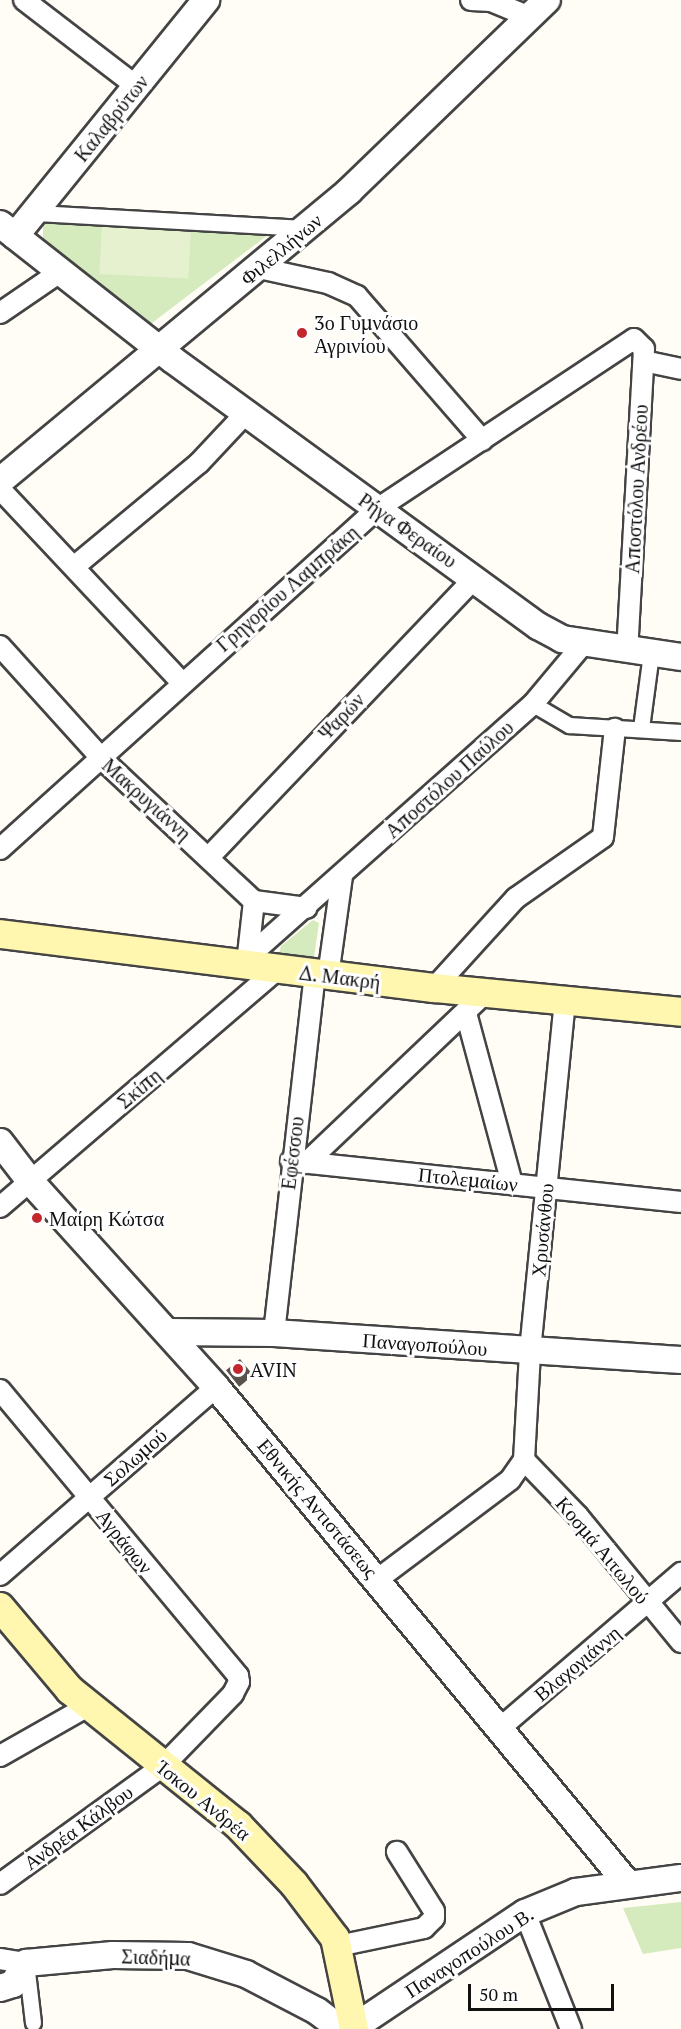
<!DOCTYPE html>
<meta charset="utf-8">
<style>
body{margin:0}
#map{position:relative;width:681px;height:2029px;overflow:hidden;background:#fffdf5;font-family:"PT Serif",serif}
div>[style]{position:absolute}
.green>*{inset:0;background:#d5ebbd}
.pitch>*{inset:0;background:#e6f2cf;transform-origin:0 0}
.building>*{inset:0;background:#5a524d;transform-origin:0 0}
.roads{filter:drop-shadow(2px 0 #444) drop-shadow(-2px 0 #444) drop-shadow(0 2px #444) drop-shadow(0 -2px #444)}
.pedestrian>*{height:15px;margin:-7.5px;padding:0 7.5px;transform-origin:7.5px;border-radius:7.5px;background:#fff}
.minor>*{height:20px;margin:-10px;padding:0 10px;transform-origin:10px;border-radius:10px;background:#fff}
.tertiary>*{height:26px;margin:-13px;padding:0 13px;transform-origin:13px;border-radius:13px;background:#fff}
.secondary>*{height:28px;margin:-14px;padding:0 14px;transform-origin:14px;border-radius:14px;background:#fff6b0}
.dots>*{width:16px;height:16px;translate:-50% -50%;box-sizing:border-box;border:3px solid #fff;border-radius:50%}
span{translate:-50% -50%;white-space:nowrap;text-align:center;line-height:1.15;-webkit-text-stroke:6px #fff;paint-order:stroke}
.street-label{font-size:20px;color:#111}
.poi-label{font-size:20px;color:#111}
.left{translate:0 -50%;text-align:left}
.scale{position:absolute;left:468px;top:1984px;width:146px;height:27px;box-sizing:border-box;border:3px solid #111;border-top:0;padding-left:8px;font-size:18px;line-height:21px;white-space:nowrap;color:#111;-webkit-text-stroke:4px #fff;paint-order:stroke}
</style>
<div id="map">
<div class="green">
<i style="clip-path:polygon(43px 222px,102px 225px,269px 234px,148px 326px,43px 244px)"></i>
<i style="clip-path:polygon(313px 920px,319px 923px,314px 957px,279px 954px,281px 946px)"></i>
<i style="clip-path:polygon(681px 1902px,681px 1948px,643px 1954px,623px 1908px)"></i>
</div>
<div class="pitch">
<i style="left:102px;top:225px;width:89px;height:49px;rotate:3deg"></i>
</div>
<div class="building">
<i style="left:240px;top:1359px;width:21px;height:18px;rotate:51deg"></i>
</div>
<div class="roads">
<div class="pedestrian">
<i style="left:35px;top:213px;width:271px;rotate:3.2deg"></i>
<i style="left:533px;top:704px;width:42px;rotate:30.3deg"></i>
<i style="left:569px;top:725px;width:112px;rotate:3.6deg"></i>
<i style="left:641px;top:728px;width:76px;rotate:-82.4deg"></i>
<i style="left:26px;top:1963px;width:60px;rotate:83.3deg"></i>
</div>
<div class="minor">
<i style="left:24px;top:0;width:141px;rotate:37.5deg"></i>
<i style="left:471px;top:0;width:20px;rotate:3deg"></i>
<i style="left:491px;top:1px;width:42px;rotate:22.3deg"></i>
<i style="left:259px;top:268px;width:71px;rotate:12.3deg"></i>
<i style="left:328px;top:283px;width:32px;rotate:24deg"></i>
<i style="left:357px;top:296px;width:191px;rotate:49deg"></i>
<i style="left:0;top:313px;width:73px;rotate:-34.3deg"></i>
<i style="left:644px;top:361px;width:38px;rotate:12deg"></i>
<i style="left:0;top:489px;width:265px;rotate:46.8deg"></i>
<i style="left:75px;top:566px;width:161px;rotate:-39.7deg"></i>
<i style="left:199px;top:463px;width:67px;rotate:-46.8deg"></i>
<i style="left:0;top:646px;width:152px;rotate:47.9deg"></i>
<i style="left:102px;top:759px;width:208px;rotate:43.1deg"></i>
<i style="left:254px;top:901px;width:62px;rotate:96.4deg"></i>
<i style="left:0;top:849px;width:508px;rotate:-42.05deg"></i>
<i style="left:377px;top:509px;width:308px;rotate:-33.5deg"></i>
<i style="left:634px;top:339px;width:14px;rotate:45deg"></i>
<i style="left:644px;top:349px;width:301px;rotate:93.2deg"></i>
<i style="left:210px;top:856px;width:384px;rotate:-46.4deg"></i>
<i style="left:254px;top:901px;width:53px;rotate:7.5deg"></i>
<i style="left:248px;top:957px;width:381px;rotate:-41.6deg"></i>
<i style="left:533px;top:704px;width:80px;rotate:-50.1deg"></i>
<i style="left:328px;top:976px;width:100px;rotate:-82deg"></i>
<i style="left:434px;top:988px;width:122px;rotate:-47.7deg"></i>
<i style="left:516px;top:898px;width:106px;rotate:-35deg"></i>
<i style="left:603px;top:837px;width:109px;rotate:-83.7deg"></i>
<i style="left:466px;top:1013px;width:177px;rotate:74.9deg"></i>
<i style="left:291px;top:1161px;width:392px;rotate:6deg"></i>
<i style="left:306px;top:1163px;width:247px;rotate:-43.5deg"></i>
<i style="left:0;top:1207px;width:366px;rotate:-40.6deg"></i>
<i style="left:274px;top:1333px;width:361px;rotate:-83.5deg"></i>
<i style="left:0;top:1390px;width:372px;rotate:50.2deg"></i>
<i style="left:238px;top:1676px;width:6px;rotate:81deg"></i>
<i style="left:239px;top:1682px;width:13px;rotate:117deg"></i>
<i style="left:233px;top:1694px;width:100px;rotate:134.2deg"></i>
<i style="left:163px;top:1766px;width:201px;rotate:144.1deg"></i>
<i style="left:524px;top:1460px;width:78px;rotate:46deg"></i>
<i style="left:578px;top:1516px;width:163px;rotate:50.7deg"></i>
<i style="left:0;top:1575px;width:286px;rotate:-41deg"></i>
<i style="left:378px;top:1579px;width:165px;rotate:-36.9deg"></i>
<i style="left:510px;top:1480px;width:24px;rotate:-55deg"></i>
<i style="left:524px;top:1460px;width:109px;rotate:-86.8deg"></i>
<i style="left:530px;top:1351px;width:352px;rotate:-84.3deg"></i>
<i style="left:499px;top:1729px;width:240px;rotate:-40.6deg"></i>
<i style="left:0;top:1756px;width:101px;rotate:-29.6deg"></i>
<i style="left:525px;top:1913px;width:125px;rotate:68.4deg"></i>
<i style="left:338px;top:1946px;width:88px;rotate:-11.8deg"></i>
<i style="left:424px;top:1928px;width:14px;rotate:-45deg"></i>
<i style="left:434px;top:1918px;width:7px;rotate:-90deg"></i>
<i style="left:434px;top:1911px;width:70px;rotate:-122.1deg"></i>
<i style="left:0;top:1959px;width:26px;rotate:9deg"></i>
</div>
<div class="tertiary">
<i style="left:0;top:224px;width:220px;rotate:38.2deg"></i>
<i style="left:173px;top:360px;width:452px;rotate:36.1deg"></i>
<i style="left:538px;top:626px;width:27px;rotate:28deg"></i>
<i style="left:562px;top:639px;width:120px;rotate:8.6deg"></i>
<i style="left:15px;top:236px;width:304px;rotate:-51deg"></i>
<i style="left:0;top:481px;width:454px;rotate:-39.7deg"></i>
<i style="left:349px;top:191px;width:275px;rotate:-44deg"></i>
<i style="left:0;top:1142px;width:49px;rotate:52.4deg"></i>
<i style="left:30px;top:1181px;width:278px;rotate:47.9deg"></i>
<i style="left:216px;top:1387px;width:644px;rotate:50.35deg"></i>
<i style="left:169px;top:1332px;width:105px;rotate:0.5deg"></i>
<i style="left:274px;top:1333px;width:408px;rotate:3.8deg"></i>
<i style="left:0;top:1988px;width:14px;rotate:-17deg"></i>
<i style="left:13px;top:1984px;width:25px;rotate:-58deg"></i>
<i style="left:26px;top:1963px;width:87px;rotate:-5.3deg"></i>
<i style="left:113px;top:1955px;width:75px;rotate:0.8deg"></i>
<i style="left:188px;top:1956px;width:61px;rotate:17.2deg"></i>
<i style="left:246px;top:1974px;width:80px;rotate:27.5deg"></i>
<i style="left:317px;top:2011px;width:30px;rotate:37deg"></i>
<i style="left:356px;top:2026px;width:203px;rotate:-33.8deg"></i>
<i style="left:525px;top:1913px;width:55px;rotate:-22.4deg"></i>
<i style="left:576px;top:1892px;width:106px;rotate:-7.6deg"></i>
</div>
<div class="secondary">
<i style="left:0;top:934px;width:437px;rotate:7.1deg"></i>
<i style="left:434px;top:988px;width:248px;rotate:5.5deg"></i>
<i style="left:0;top:1607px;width:109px;rotate:49.9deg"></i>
<i style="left:70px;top:1690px;width:216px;rotate:38.8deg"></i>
<i style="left:238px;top:1825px;width:81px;rotate:46.5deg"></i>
<i style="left:294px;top:1884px;width:68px;rotate:52.8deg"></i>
<i style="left:335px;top:1938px;width:93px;rotate:78.2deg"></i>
</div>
</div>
<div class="dots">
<i style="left:302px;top:333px;background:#c4262e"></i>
<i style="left:37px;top:1218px;background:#c4262e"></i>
<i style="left:238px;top:1369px;background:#c4262e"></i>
</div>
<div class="street-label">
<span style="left:111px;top:118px;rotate:-51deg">Καλαβρύτων</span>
<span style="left:281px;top:249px;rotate:-40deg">Φιλελλήνων</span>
<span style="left:636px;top:489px;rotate:-87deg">Αποστόλου Ανδρέου</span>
<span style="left:408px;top:530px;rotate:35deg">Ρήγα Φεραίου</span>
<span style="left:287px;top:588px;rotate:-41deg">Γρηγορίου Λαμπράκη</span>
<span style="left:341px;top:716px;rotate:-46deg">Ψαρών</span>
<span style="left:449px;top:779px;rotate:-42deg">Αποστόλου Παύλου</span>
<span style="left:147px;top:799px;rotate:42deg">Μακρυγιάννη</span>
<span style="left:340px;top:977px;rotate:7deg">Δ. Μακρή</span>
<span style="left:139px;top:1088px;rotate:-40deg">Σκίπη</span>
<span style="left:292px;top:1153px;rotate:-83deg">Εφέσσου</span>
<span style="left:468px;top:1179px;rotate:6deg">Πτολεμαίων</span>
<span style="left:542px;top:1230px;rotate:-85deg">Χρυσάνθου</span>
<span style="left:425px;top:1344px;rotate:4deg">Παναγοπούλου</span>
<span style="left:135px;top:1457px;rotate:-41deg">Σολωμού</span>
<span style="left:318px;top:1508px;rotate:50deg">Εθνικής Αντιστάσεως</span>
<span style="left:125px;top:1541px;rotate:51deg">Αγράφων</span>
<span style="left:603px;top:1550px;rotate:50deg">Κοσμά Αιτωλού</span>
<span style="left:577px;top:1663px;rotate:-40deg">Βλαχογιάννη</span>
<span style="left:204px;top:1800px;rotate:39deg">Ίσκου Ανδρέα</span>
<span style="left:78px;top:1827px;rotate:-36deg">Ανδρέα Κάλβου</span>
<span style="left:469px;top:1952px;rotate:-33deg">Παναγοπούλου Β.</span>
<span style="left:156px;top:1957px;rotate:2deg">Σιαδήμα</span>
</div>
<div class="poi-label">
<span class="left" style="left:314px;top:334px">3ο Γυμνάσιο<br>Αγρινίου</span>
<span class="left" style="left:49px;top:1218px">Μαίρη Κώτσα</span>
<span class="left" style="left:250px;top:1369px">AVIN</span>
</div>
<div class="scale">50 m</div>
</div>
